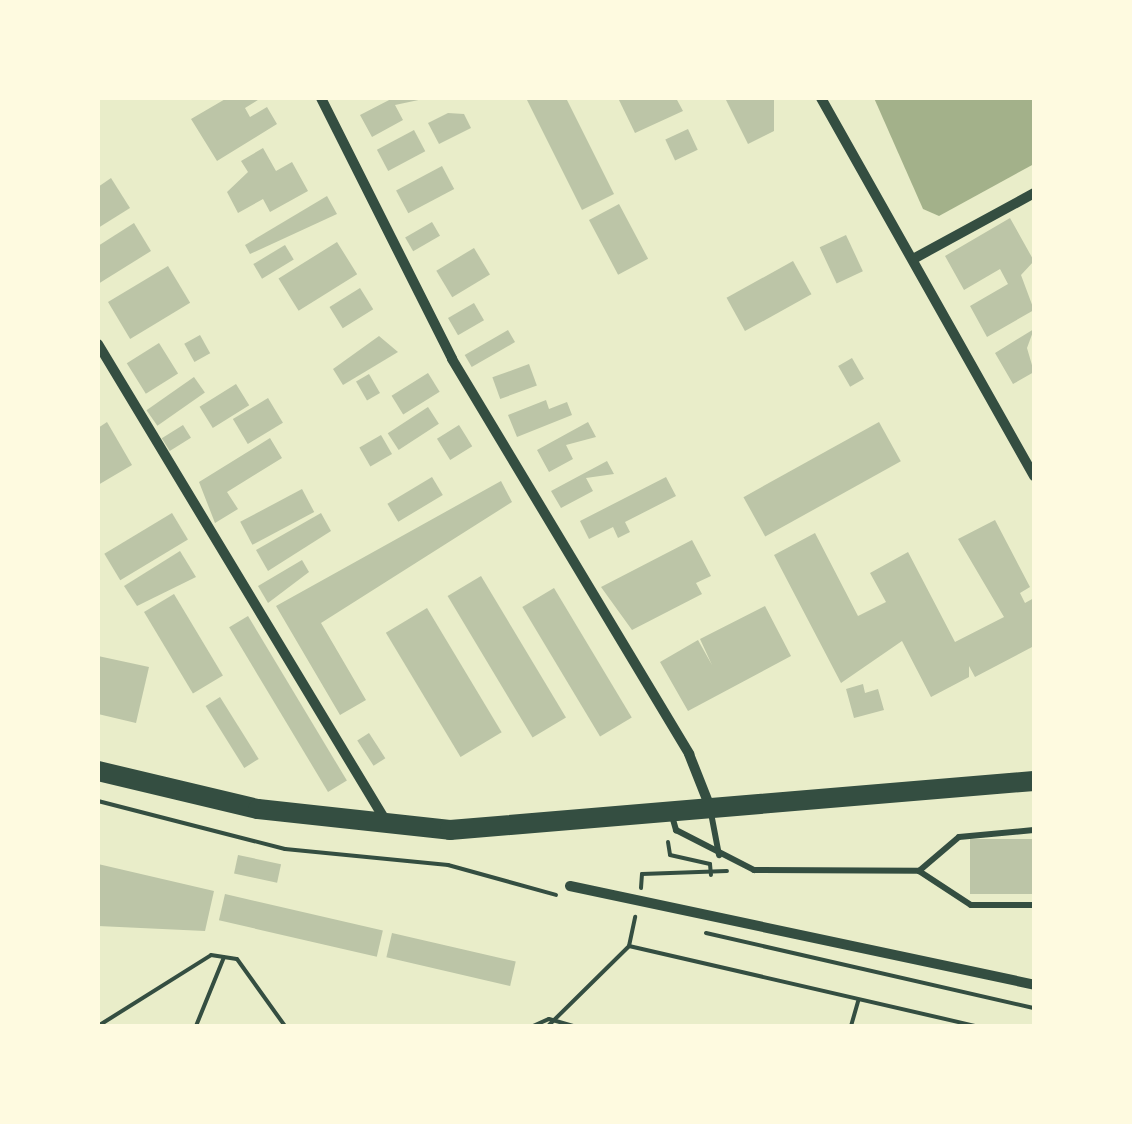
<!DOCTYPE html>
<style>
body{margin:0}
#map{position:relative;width:1132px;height:1124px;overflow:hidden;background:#e9edc9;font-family:"Fira Sans",sans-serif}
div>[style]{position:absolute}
.water>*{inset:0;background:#a3b18a}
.building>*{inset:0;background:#bcc5a7;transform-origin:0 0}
.path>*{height:4px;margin:-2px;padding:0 2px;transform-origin:2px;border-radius:2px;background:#344e41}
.service>*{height:6px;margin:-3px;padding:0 3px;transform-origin:3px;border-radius:3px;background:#344e41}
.minor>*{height:10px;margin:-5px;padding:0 5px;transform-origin:5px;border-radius:5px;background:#344e41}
.primary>*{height:20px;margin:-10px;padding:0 10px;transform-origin:10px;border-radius:10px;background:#344e41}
span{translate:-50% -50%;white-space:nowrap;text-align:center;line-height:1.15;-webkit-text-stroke:9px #fefae0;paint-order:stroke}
.frame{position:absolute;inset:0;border:100px solid #fefae0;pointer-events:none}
</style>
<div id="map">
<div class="water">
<i style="clip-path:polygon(874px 98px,1034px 98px,1034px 164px,939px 216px,923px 209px)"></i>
</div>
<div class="building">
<i style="clip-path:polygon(227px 98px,261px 98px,245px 108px,250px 117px,267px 107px,277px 124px,217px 161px,191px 119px)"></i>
<i style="clip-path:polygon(393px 98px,428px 98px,395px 105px,403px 120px,372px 137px,360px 115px)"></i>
<i style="clip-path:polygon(526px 98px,566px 98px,614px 194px,582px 210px)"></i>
<i style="clip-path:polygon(618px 98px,676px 98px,683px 111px,635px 133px)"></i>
<i style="clip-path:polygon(725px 98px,774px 98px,774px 131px,748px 144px)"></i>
<i style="clip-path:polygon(448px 113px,464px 114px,471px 128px,439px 144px,428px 123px)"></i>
<i style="left:688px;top:129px;width:23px;height:25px;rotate:65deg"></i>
<i style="left:414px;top:130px;width:24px;height:42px;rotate:62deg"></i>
<i style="clip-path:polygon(263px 148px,276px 171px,292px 162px,308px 191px,270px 212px,263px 199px,238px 213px,227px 192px,248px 172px,241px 161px)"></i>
<i style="left:442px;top:166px;width:26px;height:52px;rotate:62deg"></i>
<i style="clip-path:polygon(111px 178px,130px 208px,98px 228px,98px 187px)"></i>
<i style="clip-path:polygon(327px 196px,337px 214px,250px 254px,245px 245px)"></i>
<i style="left:619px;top:204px;width:62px;height:34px;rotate:62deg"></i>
<i style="clip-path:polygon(1010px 218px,1034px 261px,1021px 275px,1034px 310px,987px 337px,970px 306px,1008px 284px,1000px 269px,964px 290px,945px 256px)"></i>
<i style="left:432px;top:222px;width:16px;height:31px;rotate:60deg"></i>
<i style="clip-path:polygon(134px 223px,151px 251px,98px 284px,98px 246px)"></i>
<i style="left:846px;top:235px;width:40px;height:29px;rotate:65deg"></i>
<i style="left:337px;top:242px;width:38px;height:69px;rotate:58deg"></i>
<i style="left:285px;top:245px;width:17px;height:37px;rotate:59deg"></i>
<i style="left:474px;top:248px;width:31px;height:44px;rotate:59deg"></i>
<i style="left:793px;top:261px;width:38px;height:76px;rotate:61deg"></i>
<i style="left:168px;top:266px;width:43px;height:70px;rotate:59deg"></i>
<i style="left:360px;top:288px;width:25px;height:36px;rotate:58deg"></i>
<i style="left:474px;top:303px;width:20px;height:30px;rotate:60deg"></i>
<i style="clip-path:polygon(1034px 329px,1027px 348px,1034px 372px,1013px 384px,995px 353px)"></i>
<i style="left:508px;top:330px;width:14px;height:50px;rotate:60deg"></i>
<i style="left:200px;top:335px;width:21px;height:18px;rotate:61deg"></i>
<i style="clip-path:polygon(379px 336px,398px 352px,343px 385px,333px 369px)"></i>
<i style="left:159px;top:343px;width:36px;height:38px;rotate:58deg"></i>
<i style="left:852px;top:358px;width:24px;height:16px;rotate:60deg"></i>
<i style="left:529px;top:364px;width:23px;height:39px;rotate:70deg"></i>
<i style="left:428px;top:373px;width:22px;height:43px;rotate:58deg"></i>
<i style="left:369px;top:374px;width:22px;height:15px;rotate:60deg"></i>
<i style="left:194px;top:377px;width:19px;height:58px;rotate:55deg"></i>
<i style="left:236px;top:384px;width:25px;height:43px;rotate:58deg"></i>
<i style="left:268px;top:398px;width:29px;height:41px;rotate:59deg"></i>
<i style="clip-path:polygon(546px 400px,549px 409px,567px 402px,572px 415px,517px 437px,508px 415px)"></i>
<i style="left:428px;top:407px;width:20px;height:48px;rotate:57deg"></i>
<i style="clip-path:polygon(107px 422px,132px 465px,98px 485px,98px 428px)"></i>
<i style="clip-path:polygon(588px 422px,596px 437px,566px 445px,573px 459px,549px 472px,537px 450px)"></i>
<i style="left:879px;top:422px;width:45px;height:155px;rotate:61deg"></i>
<i style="left:183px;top:425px;width:15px;height:25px;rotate:58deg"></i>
<i style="left:459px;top:425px;width:25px;height:26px;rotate:58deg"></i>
<i style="left:381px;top:435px;width:22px;height:25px;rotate:60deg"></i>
<i style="clip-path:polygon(270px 438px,282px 458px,227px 492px,238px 509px,215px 523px,199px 482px)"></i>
<i style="clip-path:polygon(607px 461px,614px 474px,586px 478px,593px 491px,561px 508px,551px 491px)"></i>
<i style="left:432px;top:477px;width:21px;height:52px;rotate:59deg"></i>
<i style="clip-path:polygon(666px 477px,676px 496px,625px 522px,630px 532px,618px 538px,613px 527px,589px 539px,580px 521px)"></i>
<i style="clip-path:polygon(501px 481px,512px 502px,321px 623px,366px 700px,340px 715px,276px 606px)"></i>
<i style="left:302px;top:489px;width:26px;height:70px;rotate:62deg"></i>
<i style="left:172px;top:513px;width:31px;height:79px;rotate:59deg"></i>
<i style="clip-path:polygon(321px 513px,331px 531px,268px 571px,256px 550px)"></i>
<i style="clip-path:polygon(995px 520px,1030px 587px,1020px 593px,1025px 603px,1034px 598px,1034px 646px,975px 677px,969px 666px,969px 677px,931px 697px,902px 641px,841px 683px,774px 555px,815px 533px,858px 616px,886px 602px,870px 573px,908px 552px,955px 642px,1004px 617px,958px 539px)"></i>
<i style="clip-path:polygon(692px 540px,711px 576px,696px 583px,702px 594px,632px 630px,601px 587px)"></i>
<i style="clip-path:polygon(180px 551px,196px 577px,137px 606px,124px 586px)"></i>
<i style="clip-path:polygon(302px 560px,309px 572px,268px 603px,258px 586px)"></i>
<i style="left:481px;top:576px;width:165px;height:39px;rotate:59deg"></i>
<i style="left:554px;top:588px;width:151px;height:37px;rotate:59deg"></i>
<i style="left:174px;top:594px;width:95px;height:35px;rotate:59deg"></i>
<i style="clip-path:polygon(765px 606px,791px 656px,688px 711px,660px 662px,698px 640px,712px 665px,700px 639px)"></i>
<i style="left:427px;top:608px;width:145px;height:48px;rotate:59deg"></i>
<i style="left:248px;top:616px;width:192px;height:22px;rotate:59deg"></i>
<i style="clip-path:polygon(98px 656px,149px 667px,136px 723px,98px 714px)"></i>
<i style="clip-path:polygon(863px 684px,865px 693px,878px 689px,884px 710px,854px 718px,846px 689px)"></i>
<i style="left:220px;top:697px;width:73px;height:17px;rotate:58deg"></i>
<i style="left:369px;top:733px;width:30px;height:14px;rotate:57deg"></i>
<i style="left:1034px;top:839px;width:55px;height:64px;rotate:90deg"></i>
<i style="left:238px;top:855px;width:44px;height:19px;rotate:12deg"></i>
<i style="clip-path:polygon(98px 864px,214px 891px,205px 931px,98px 926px)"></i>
<i style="left:225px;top:894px;width:162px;height:27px;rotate:13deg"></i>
<i style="left:392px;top:933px;width:127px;height:25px;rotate:13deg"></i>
</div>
<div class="path">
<i style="left:98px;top:801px;width:193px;rotate:14.4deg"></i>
<i style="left:285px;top:849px;width:164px;rotate:5.6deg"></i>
<i style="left:448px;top:865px;width:112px;rotate:15.5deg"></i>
<i style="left:668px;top:842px;width:13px;rotate:81deg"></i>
<i style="left:670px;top:855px;width:41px;rotate:12.7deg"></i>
<i style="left:710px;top:864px;width:11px;rotate:85deg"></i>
<i style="left:641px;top:888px;width:14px;rotate:-86deg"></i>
<i style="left:642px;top:874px;width:85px;rotate:-2deg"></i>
<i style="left:706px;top:933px;width:336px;rotate:12.9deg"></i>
<i style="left:629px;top:946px;width:356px;rotate:13deg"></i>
<i style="left:98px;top:1026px;width:133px;rotate:-32.1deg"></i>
<i style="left:211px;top:955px;width:26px;rotate:9deg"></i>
<i style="left:237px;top:959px;width:82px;rotate:54.4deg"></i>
<i style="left:196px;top:1026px;width:74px;rotate:-67.9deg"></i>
<i style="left:533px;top:1026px;width:17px;rotate:-24deg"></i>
<i style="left:549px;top:1019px;width:26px;rotate:16deg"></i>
<i style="left:548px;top:1026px;width:114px;rotate:-44.6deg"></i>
<i style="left:629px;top:946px;width:30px;rotate:-78deg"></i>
<i style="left:851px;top:1026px;width:26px;rotate:-74deg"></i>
</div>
<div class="service">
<i style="left:711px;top:813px;width:43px;rotate:79.2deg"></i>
<i style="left:672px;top:816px;width:15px;rotate:74deg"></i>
<i style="left:676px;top:830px;width:88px;rotate:27.1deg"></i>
<i style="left:754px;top:870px;width:165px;rotate:0.3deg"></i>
<i style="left:919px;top:871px;width:52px;rotate:-40.4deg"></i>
<i style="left:959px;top:837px;width:75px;rotate:-5.3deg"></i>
<i style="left:919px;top:871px;width:62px;rotate:33.2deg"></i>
<i style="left:971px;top:905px;width:63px"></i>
</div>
<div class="minor">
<i style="left:321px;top:98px;width:292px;rotate:63.3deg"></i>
<i style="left:452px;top:359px;width:461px;rotate:59deg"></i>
<i style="left:689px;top:754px;width:57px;rotate:68.4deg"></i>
<i style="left:821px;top:98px;width:434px;rotate:60.6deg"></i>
<i style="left:915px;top:258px;width:136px;rotate:-28.6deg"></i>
<i style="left:98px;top:344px;width:559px;rotate:58.9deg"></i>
<i style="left:570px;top:886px;width:474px;rotate:12deg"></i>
</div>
<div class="primary">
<i style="left:98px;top:771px;width:164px;rotate:13.4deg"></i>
<i style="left:258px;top:809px;width:193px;rotate:6.2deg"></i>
<i style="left:450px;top:830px;width:586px;rotate:-4.8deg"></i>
</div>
<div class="frame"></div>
</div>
